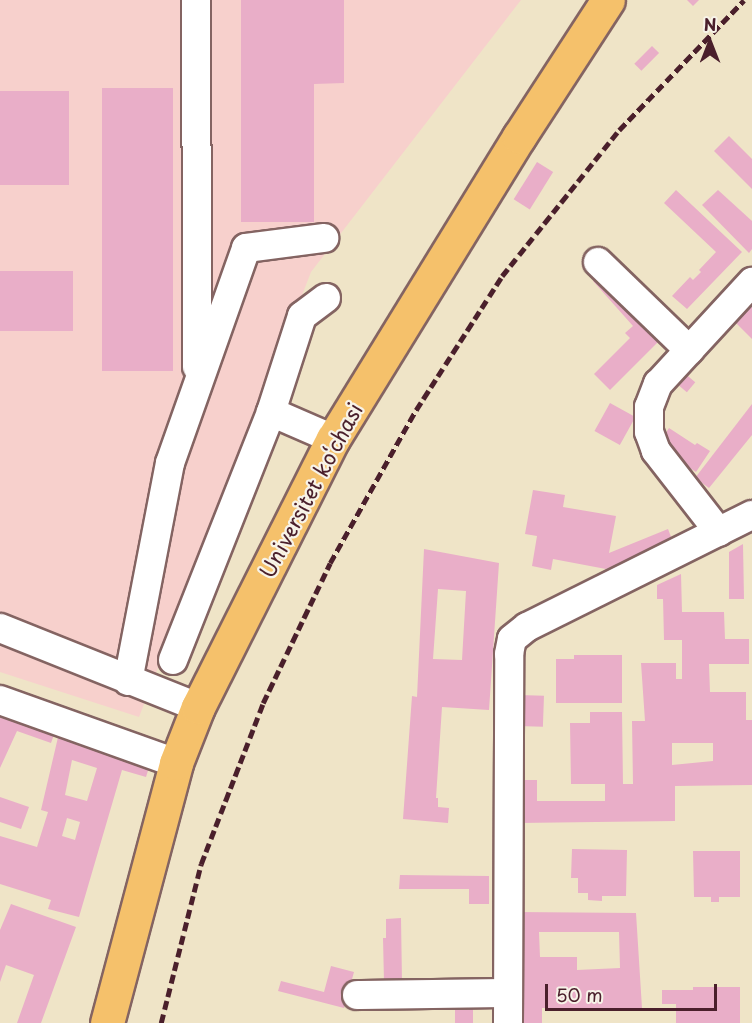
<!DOCTYPE html>
<meta charset="utf-8">
<style>
body{margin:0}
#map{position:relative;width:752px;height:1023px;overflow:hidden;background:#efe4c7;font-family:"Playpen Sans",sans-serif}
div>[style]{position:absolute}
.built>*{inset:0;background:#f7d0cc}
.building>*{inset:0;background:#e9aec8;transform-origin:0 0}
.roads{filter:drop-shadow(2px 0 #846462) drop-shadow(-2px 0 #846462) drop-shadow(0 2px #846462) drop-shadow(0 -2px #846462)}
.minor>*{height:28px;margin:-14px;padding:0 14px;transform-origin:14px;border-radius:14px;background:#fff}
.major>*{height:33px;margin:-16.5px;padding:0 16.5px;transform-origin:16.5px;border-radius:16.5px;background:#f5c16b}
.rail>*{height:4.5px;margin-top:-2.25px;transform-origin:0;background:repeating-linear-gradient(90deg,#4a1f2b 0 9px,transparent 0 13.5px)}
span{translate:-50% -50%;white-space:nowrap;text-align:center;line-height:1.15;-webkit-text-stroke:4.5px #f7f3e8;paint-order:stroke}
.street-label{font-size:21px;color:#4a1f2b}
.north{position:absolute;left:680px;top:12px;width:60px;height:60px;-webkit-text-stroke:4px #f7f3e8;paint-order:stroke;rotate:0deg;font-size:16px;font-weight:700;line-height:24px;text-align:center;color:#4a1f2b}
.north::after{content:'';display:block;margin:auto;width:21px;height:27px;background:#4a1f2b;clip-path:polygon(50% 0,100% 100%,50% 72%,0 100%)}
.scale{position:absolute;left:545px;top:984px;width:172px;height:27px;box-sizing:border-box;border:3px solid #4a1f2b;border-top:0;padding-left:8px;font-size:18px;line-height:21px;white-space:nowrap;color:#4a1f2b;-webkit-text-stroke:4px #f7f3e8;paint-order:stroke}
</style>
<div id="map">
<div class="built">
<i style="clip-path:polygon(0 0,521px 0,311px 272px,139px 717px,0 672px)"></i>
</div>
<div class="building">
<i style="clip-path:polygon(241px 0,344px 0,344px 83px,314px 84px,314px 222px,241px 222px)"></i>
<i style="clip-path:polygon(687px 0,699px 0,693px 6px)"></i>
<i style="left:652px;top:46px;width:10px;height:25px;rotate:45deg"></i>
<i style="left:102px;top:88px;width:71px;height:283px"></i>
<i style="left:0;top:91px;width:69px;height:94px"></i>
<i style="clip-path:polygon(729px 136px,752px 159px,752px 189px,714px 151px)"></i>
<i style="left:537px;top:162px;width:19px;height:44px;rotate:32deg"></i>
<i style="clip-path:polygon(676px 190px,742px 252px,687px 309px,672px 296px,690px 277px,693px 280px,701px 272px,699px 270px,716px 252px,664px 203px)"></i>
<i style="clip-path:polygon(718px 190px,752px 221px,752px 249px,749px 253px,702px 205px)"></i>
<i style="left:0;top:271px;width:73px;height:60px"></i>
<i style="clip-path:polygon(604px 271px,666px 334px,610px 390px,594px 374px,630px 338px,625px 333px,633px 326px,593px 281px)"></i>
<i style="clip-path:polygon(752px 302px,752px 339px,734px 321px)"></i>
<i style="left:683px;top:372px;width:16px;height:13px;rotate:40deg"></i>
<i style="left:610px;top:403px;width:29px;height:32px;rotate:29deg"></i>
<i style="clip-path:polygon(752px 404px,752px 435px,709px 488px,695px 478px)"></i>
<i style="clip-path:polygon(669px 428px,695px 445px,697px 443px,710px 451px,696px 472px,657px 446px)"></i>
<i style="clip-path:polygon(533px 490px,565px 495px,563px 507px,616px 516px,609px 553px,668px 529px,673px 542px,606px 569px,553px 559px,551px 570px,532px 566px,537px 536px,525px 534px)"></i>
<i style="clip-path:polygon(743px 544px,744px 599px,729px 599px,729px 552px)"></i>
<i style="clip-path:polygon(evenodd,424px 549px,499px 563px,489px 710px,442px 707px,436px 798px,438px 798px,438px 807px,449px 808px,448px 823px,403px 819px,412px 696px,417px 697px,424px 549px,438px 589px,466px 591px,462px 660px,433px 659px,438px 589px)"></i>
<i style="clip-path:polygon(evenodd,681px 574px,682px 612px,724px 612px,725px 639px,749px 639px,749px 664px,709px 664px,710px 692px,746px 692px,746px 720px,752px 720px,752px 785px,675px 786px,675px 821px,518px 823px,517px 780px,537px 780px,537px 801px,605px 801px,605px 784px,571px 784px,570px 723px,590px 723px,590px 712px,622px 712px,623px 784px,633px 784px,632px 721px,645px 721px,641px 663px,676px 663px,676px 679px,682px 679px,682px 640px,664px 640px,663px 599px,657px 599px,657px 585px,681px 574px,672px 743px,713px 743px,713px 761px,672px 765px,672px 743px)"></i>
<i style="clip-path:polygon(574px 655px,622px 655px,622px 703px,556px 703px,556px 659px,574px 659px)"></i>
<i style="left:519px;top:695px;width:25px;height:31px;rotate:2deg"></i>
<i style="clip-path:polygon(0 702px,58px 723px,51px 743px,17px 731px,0 768px)"></i>
<i style="clip-path:polygon(evenodd,59px 733px,151px 761px,146px 777px,122px 770px,79px 917px,48px 909px,51px 900px,0 884px,0 836px,37px 847px,48px 812px,41px 810px,59px 733px,72px 760px,97px 768px,87px 801px,65px 795px,72px 760px,59px 733px,67px 818px,80px 822px,75px 840px,62px 836px,67px 818px)"></i>
<i style="clip-path:polygon(0 797px,29px 807px,21px 829px,0 822px)"></i>
<i style="clip-path:polygon(572px 849px,627px 850px,626px 896px,602px 896px,602px 901px,588px 900px,588px 893px,578px 893px,578px 878px,571px 878px)"></i>
<i style="clip-path:polygon(693px 851px,740px 851px,740px 897px,719px 897px,719px 902px,711px 902px,711px 897px,694px 897px)"></i>
<i style="clip-path:polygon(400px 875px,489px 876px,489px 904px,469px 904px,469px 889px,399px 889px)"></i>
<i style="clip-path:polygon(11px 904px,76px 927px,41px 1023px,17px 1023px,34px 975px,6px 965px,0 982px,0 930px)"></i>
<i style="clip-path:polygon(evenodd,516px 912px,636px 913px,642px 1008px,542px 1008px,542px 1023px,519px 1023px,516px 912px,539px 932px,619px 932px,620px 968px,577px 970px,577px 957px,540px 957px,539px 932px)"></i>
<i style="clip-path:polygon(401px 918px,402px 982px,384px 982px,383px 938px,386px 938px,386px 919px)"></i>
<i style="clip-path:polygon(331px 966px,354px 972px,344px 1008px,278px 991px,281px 981px,324px 992px)"></i>
<i style="clip-path:polygon(693px 987px,740px 987px,740px 1023px,676px 1023px,676px 1004px,662px 1004px,662px 990px,693px 990px)"></i>
<i style="left:455px;top:1003px;width:18px;height:20px"></i>
</div>
<div class="roads">
<div class="minor">
<i style="left:196px;top:0;width:367px;rotate:89.8deg"></i>
<i style="left:598px;top:262px;width:127px;rotate:44deg"></i>
<i style="left:271px;top:412px;width:68px;rotate:23.5deg"></i>
<i style="left:719px;top:532px;width:103px;rotate:-127.9deg"></i>
<i style="left:656px;top:451px;width:20px;rotate:-110deg"></i>
<i style="left:649px;top:432px;width:25px;rotate:-90deg"></i>
<i style="left:649px;top:407px;width:25px;rotate:-69deg"></i>
<i style="left:658px;top:384px;width:139px;rotate:-47.3deg"></i>
<i style="left:0;top:628px;width:213px;rotate:21.8deg"></i>
<i style="left:173px;top:660px;width:267px;rotate:-68.4deg"></i>
<i style="left:271px;top:412px;width:101px;rotate:-72.1deg"></i>
<i style="left:302px;top:316px;width:30px;rotate:-37deg"></i>
<i style="left:128px;top:681px;width:222px;rotate:-79.1deg"></i>
<i style="left:170px;top:463px;width:228px;rotate:-70.5deg"></i>
<i style="left:246px;top:248px;width:79px;rotate:-7.3deg"></i>
<i style="left:0;top:700px;width:187px;rotate:19.7deg"></i>
<i style="left:357px;top:995px;width:151px;rotate:-0.8deg"></i>
<i style="left:508px;top:1023px;width:369px;rotate:-89.8deg"></i>
<i style="left:509px;top:654px;width:15px;rotate:-79deg"></i>
<i style="left:512px;top:639px;width:19px;rotate:-39deg"></i>
<i style="left:527px;top:627px;width:251px;rotate:-26.5deg"></i>
</div>
<div class="major">
<i style="left:107px;top:1023px;width:269px;rotate:-75.1deg"></i>
<i style="left:176px;top:763px;width:60px;rotate:-68.6deg"></i>
<i style="left:198px;top:707px;width:300px;rotate:-63.3deg"></i>
<i style="left:333px;top:439px;width:355px;rotate:-58.4deg"></i>
<i style="left:519px;top:137px;width:163px;rotate:-57deg"></i>
</div>
</div>
<div class="rail">
<i style="left:161px;top:1023px;width:164px;rotate:-75.9deg"></i>
<i style="left:201px;top:864px;width:173px;rotate:-68.9deg"></i>
<i style="left:263px;top:703px;width:155px;rotate:-64.4deg"></i>
<i style="left:330px;top:563px;width:176px;rotate:-60.7deg"></i>
<i style="left:416px;top:410px;width:159px;rotate:-57.3deg"></i>
<i style="left:502px;top:276px;width:187px;rotate:-51.3deg"></i>
<i style="left:619px;top:130px;width:180px;rotate:-46.1deg"></i>
</div>
<div class="street-label">
<span style="left:310px;top:490px;rotate:-62deg">Universitet kо‘chasi</span>
</div>
<div class="north">N</div>
<div class="scale">50 m</div>
</div>
